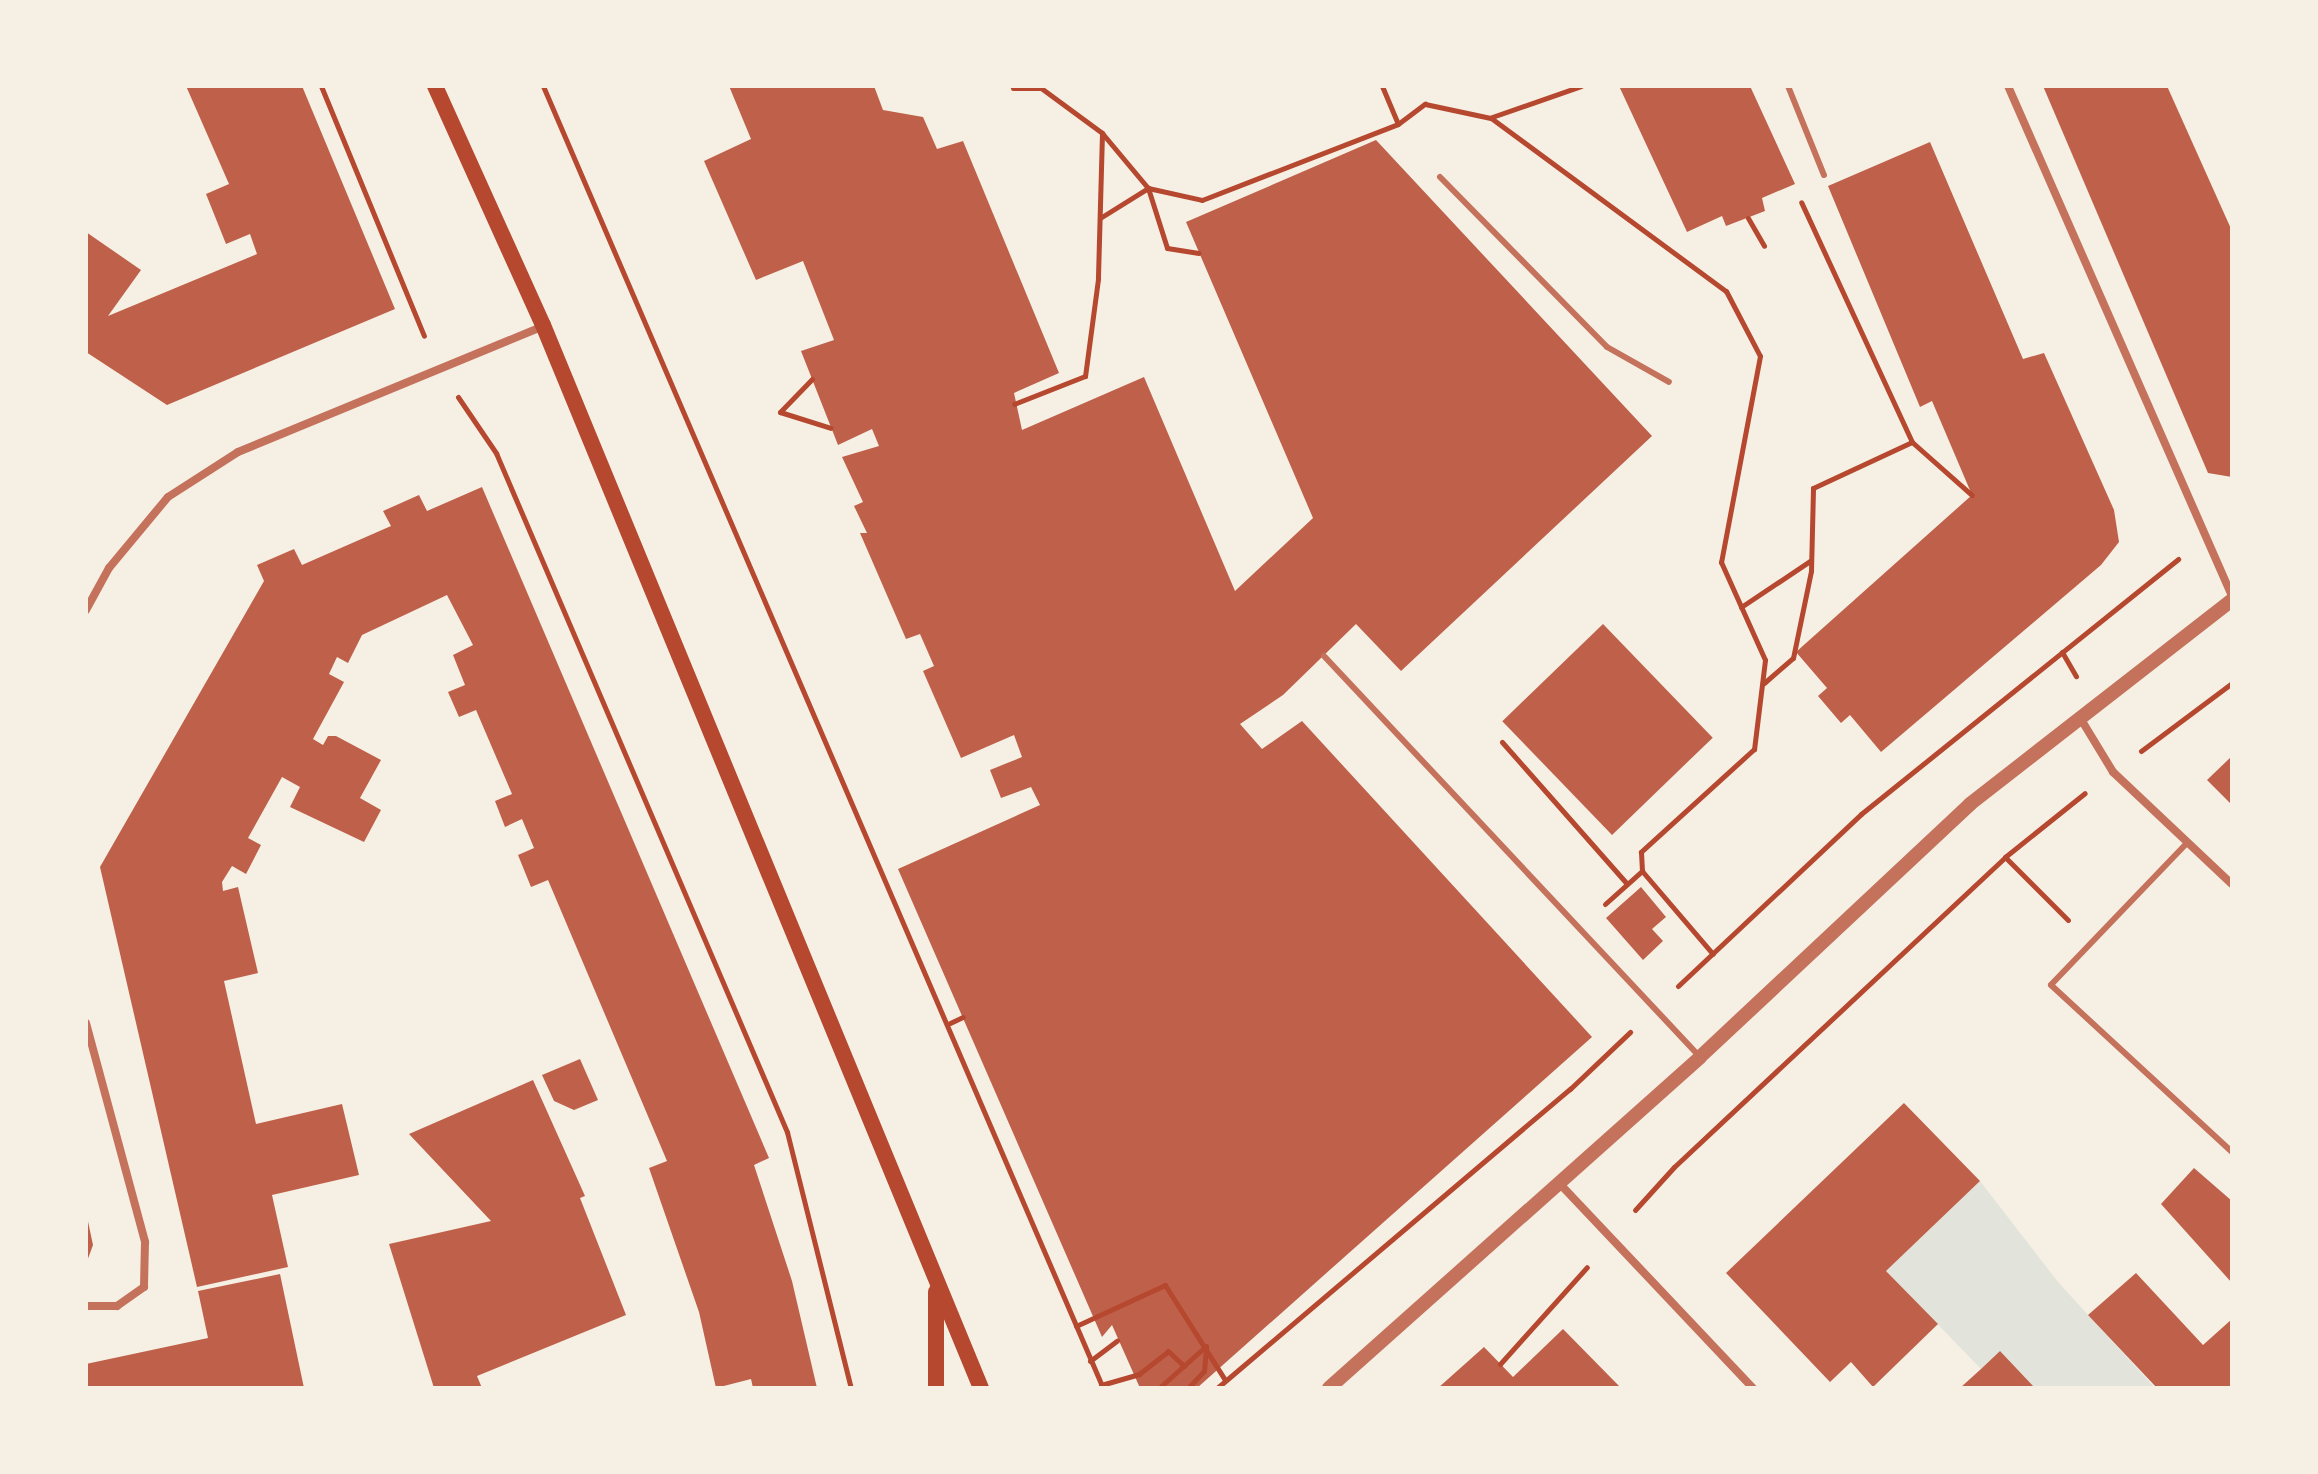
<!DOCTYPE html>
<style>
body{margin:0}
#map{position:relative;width:2318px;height:1474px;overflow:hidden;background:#f6efe4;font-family:"Open Sans",sans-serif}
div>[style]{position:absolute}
.green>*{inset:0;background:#e2e4dc}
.building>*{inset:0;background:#bf614a;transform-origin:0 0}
.path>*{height:5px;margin:-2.5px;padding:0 2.5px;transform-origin:2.5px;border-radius:2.5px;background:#b5482f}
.service>*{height:6px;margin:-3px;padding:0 3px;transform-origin:3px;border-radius:3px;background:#c5725c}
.minor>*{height:8px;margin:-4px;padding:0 4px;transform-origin:4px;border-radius:4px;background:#c5725c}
.tertiary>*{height:14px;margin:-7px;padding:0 7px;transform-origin:7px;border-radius:7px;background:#c5725c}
.secondary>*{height:16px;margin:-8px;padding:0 8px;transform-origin:8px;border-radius:8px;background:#b5482f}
span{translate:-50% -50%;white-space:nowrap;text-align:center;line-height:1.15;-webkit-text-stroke:8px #f6efe4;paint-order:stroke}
.frame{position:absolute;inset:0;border:88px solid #f6efe4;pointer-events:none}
</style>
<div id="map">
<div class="green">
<i style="clip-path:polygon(1980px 1181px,2058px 1282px,2155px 1388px,2035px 1388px,2000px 1351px,1981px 1369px,1886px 1271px)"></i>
</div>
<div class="building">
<i style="clip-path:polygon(186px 86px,302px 86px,395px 309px,167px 405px,86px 352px,86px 232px,141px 270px,108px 316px,257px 254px,250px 234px,226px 244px,206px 194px,229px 184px)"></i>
<i style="clip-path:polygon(729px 86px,874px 86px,883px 110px,923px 117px,937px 149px,963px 141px,1059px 373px,1014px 393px,1022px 430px,1144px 377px,1235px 591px,1313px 518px,1186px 222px,1376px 140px,1652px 436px,1401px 671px,1356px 624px,1283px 695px,1240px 724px,1262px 749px,1302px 721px,1592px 1037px,1197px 1388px,1140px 1388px,1112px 1325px,1102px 1337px,898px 869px,1040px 805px,1031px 787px,1001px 798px,990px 770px,1022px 757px,1014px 735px,961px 758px,923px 671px,934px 666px,920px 634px,906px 639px,860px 533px,867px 533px,854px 506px,863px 502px,842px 457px,879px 446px,872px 429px,838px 445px,801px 351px,834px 340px,803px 261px,756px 280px,704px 161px,751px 139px)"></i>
<i style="clip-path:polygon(1619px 86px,1750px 86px,1795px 184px,1762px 198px,1765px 211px,1726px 226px,1722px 216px,1687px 232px)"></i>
<i style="clip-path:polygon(2043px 86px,2167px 86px,2232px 231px,2232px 477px,2208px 473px)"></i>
<i style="clip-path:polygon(1930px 142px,2023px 359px,2044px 353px,2114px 510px,2119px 542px,2101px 565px,1881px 752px,1850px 715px,1841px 723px,1818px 696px,1827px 688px,1796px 652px,1972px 495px,1932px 401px,1920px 407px,1828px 186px)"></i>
<i style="clip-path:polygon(482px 487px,769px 1158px,754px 1165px,792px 1281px,817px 1388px,753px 1388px,751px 1379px,716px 1388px,699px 1312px,649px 1168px,667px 1161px,548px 880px,531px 887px,518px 855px,534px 848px,522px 819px,505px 827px,495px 801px,512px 794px,476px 710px,459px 717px,448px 692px,465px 685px,453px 655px,473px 645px,447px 595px,362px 635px,348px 663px,337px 657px,329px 674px,344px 682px,313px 739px,323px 745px,328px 736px,336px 736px,381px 760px,360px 798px,381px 810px,364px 842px,290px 807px,300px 787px,282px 777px,248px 838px,261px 845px,246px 874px,232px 866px,222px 882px,223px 891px,238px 887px,258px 973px,224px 981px,256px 1124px,342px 1104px,359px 1175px,272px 1195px,288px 1267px,197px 1287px,100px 867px,264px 581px,257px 565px,294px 549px,302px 565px,391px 526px,383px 511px,419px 495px,427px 511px)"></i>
<i style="left:1603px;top:624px;width:158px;height:140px;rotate:46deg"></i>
<i style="clip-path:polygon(2232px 756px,2232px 805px,2207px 780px)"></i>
<i style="clip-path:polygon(1641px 887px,1666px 917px,1652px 929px,1663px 941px,1643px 960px,1606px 918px)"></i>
<i style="clip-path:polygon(580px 1059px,598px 1100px,574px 1110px,554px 1101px,542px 1075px)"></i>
<i style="clip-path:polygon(533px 1080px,585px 1196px,580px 1198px,626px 1315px,477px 1376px,482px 1388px,434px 1388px,389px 1244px,491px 1221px,409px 1134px)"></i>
<i style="clip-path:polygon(1904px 1103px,1980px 1181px,1886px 1271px,1938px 1324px,1873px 1387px,1851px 1362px,1830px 1382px,1726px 1273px)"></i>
<i style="clip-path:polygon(2194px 1168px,2232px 1201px,2232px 1283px,2161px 1204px)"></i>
<i style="clip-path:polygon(86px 1212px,93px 1245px,86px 1264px)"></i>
<i style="clip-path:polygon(2136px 1273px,2203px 1345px,2232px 1319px,2232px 1388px,2157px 1388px,2088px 1315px)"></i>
<i style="clip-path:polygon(280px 1274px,304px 1388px,86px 1388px,86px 1364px,208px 1338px,198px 1291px)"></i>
<i style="clip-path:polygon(1563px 1329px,1621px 1388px,1438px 1388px,1484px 1347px,1513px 1377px)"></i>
<i style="clip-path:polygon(2000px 1351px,2035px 1388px,1960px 1388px,1981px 1369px)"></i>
</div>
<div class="path">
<i style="left:321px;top:86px;width:270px;rotate:67.6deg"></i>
<i style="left:543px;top:86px;width:1417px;rotate:66.73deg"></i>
<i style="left:1382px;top:86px;width:41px;rotate:67.2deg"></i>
<i style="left:1398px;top:124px;width:34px;rotate:-37deg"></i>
<i style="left:1425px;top:104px;width:67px;rotate:12deg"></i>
<i style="left:1491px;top:118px;width:292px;rotate:36.4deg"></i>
<i style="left:1726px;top:291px;width:73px;rotate:62.4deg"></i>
<i style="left:1760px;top:356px;width:210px;rotate:100.7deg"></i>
<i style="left:1721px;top:562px;width:107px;rotate:65.8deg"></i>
<i style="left:1765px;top:660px;width:90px;rotate:97deg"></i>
<i style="left:1754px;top:749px;width:153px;rotate:137.7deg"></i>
<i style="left:1641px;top:852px;width:19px;rotate:87deg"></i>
<i style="left:1013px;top:88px;width:28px"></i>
<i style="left:1041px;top:88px;width:76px;rotate:36.4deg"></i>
<i style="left:1102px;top:133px;width:146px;rotate:91.6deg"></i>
<i style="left:1098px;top:279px;width:98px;rotate:97.6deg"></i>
<i style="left:1085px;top:376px;width:76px;rotate:158.5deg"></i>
<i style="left:1492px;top:117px;width:94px;rotate:-19.2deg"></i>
<i style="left:1102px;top:133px;width:72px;rotate:50.1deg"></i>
<i style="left:1148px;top:188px;width:63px;rotate:72.4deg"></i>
<i style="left:1167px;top:248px;width:32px;rotate:9deg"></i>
<i style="left:1100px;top:218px;width:57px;rotate:-32deg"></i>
<i style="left:1148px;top:188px;width:55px;rotate:12.5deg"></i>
<i style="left:1202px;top:200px;width:210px;rotate:-21.2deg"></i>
<i style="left:1748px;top:218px;width:32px;rotate:60deg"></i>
<i style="left:812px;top:379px;width:46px;rotate:134.1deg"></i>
<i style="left:780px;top:412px;width:53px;rotate:17.4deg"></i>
<i style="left:458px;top:397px;width:68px;rotate:55.8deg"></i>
<i style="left:496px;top:453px;width:739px;rotate:66.8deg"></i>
<i style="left:787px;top:1132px;width:264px;rotate:76deg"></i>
<i style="left:1912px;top:442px;width:80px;rotate:41.5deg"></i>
<i style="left:1741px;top:607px;width:83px;rotate:-33.7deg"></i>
<i style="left:2062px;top:652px;width:28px;rotate:60deg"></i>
<i style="left:1764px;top:683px;width:38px;rotate:-41deg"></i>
<i style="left:1793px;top:658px;width:89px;rotate:-78.3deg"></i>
<i style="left:1811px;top:571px;width:83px;rotate:-88.6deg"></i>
<i style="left:1813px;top:488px;width:109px;rotate:-24.9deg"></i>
<i style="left:1912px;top:442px;width:264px;rotate:-114.8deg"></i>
<i style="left:1502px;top:742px;width:189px;rotate:48.6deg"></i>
<i style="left:2141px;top:751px;width:114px;rotate:-36.8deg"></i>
<i style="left:2005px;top:857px;width:89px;rotate:45deg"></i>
<i style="left:1605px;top:904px;width:50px;rotate:-41.7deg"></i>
<i style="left:1642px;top:871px;width:109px;rotate:49.5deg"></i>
<i style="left:1678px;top:986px;width:251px;rotate:-43.2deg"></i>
<i style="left:1861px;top:814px;width:407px;rotate:-38.8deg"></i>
<i style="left:950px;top:1023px;width:14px;rotate:-25deg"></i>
<i style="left:1635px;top:1210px;width:58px;rotate:-47.8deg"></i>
<i style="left:1674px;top:1167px;width:453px;rotate:-43.1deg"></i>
<i style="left:2005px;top:857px;width:102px;rotate:-38.7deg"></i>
<i style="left:1076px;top:1326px;width:98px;rotate:-24.7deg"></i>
<i style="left:1165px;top:1285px;width:112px;rotate:57.7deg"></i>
<i style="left:1090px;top:1361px;width:34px;rotate:-37deg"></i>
<i style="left:1500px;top:1364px;width:130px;rotate:-48.1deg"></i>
<i style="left:1101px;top:1385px;width:40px;rotate:-16deg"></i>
<i style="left:1139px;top:1374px;width:37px;rotate:-38deg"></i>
<i style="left:1168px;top:1351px;width:22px;rotate:43deg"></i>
<i style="left:1159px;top:1388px;width:63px;rotate:-41.8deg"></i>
<i style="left:1188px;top:1388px;width:23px;rotate:-47deg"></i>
<i style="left:1204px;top:1371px;width:24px;rotate:-85deg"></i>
<i style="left:1217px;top:1388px;width:463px;rotate:-40.3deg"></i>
<i style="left:1570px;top:1089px;width:83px;rotate:-43.5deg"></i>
</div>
<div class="service">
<i style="left:1788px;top:86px;width:96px;rotate:68deg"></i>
<i style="left:1440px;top:177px;width:238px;rotate:45.5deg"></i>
<i style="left:1607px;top:347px;width:71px;rotate:29.4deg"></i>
<i style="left:1324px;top:656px;width:550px;rotate:46.84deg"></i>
<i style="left:2186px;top:844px;width:195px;rotate:133.8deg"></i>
<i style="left:2051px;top:985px;width:246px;rotate:42.7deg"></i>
</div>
<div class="minor">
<i style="left:2008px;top:86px;width:557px;rotate:66.29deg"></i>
<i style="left:86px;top:610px;width:48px;rotate:-61.3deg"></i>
<i style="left:109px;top:568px;width:92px;rotate:-50.3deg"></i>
<i style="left:168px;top:497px;width:83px;rotate:-32.7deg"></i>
<i style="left:238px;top:452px;width:330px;rotate:-22.4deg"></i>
<i style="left:2079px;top:716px;width:66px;rotate:58.7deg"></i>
<i style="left:2113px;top:772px;width:163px;rotate:43.3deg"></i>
<i style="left:86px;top:1023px;width:227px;rotate:74.9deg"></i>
<i style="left:145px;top:1242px;width:45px;rotate:91.3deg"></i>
<i style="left:144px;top:1287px;width:33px;rotate:145deg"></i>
<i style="left:117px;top:1306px;width:31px;rotate:180deg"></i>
<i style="left:1560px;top:1184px;width:281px;rotate:46.6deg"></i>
</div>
<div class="tertiary">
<i style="left:1329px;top:1388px;width:497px;rotate:-41.7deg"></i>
<i style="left:1700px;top:1057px;width:370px;rotate:-43.1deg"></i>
<i style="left:1970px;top:804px;width:332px;rotate:-37.9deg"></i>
</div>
<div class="secondary">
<i style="left:435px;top:86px;width:262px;rotate:65.7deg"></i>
<i style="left:543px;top:325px;width:1150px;rotate:67.61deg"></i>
<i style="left:936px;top:1388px;width:96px;rotate:-90deg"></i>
</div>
<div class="frame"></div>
</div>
